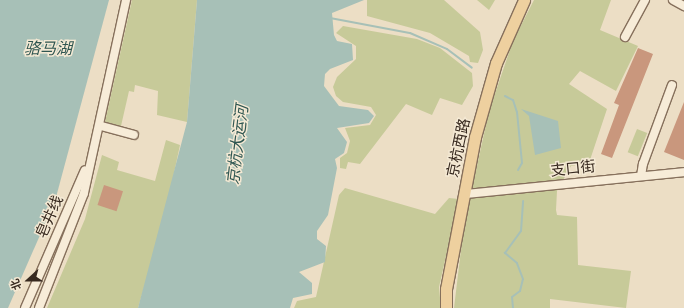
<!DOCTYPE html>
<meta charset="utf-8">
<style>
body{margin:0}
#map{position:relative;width:684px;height:308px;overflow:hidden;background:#ecdec5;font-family:Spectral,"Noto Sans SC",serif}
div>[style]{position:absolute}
.green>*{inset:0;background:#c7ca99;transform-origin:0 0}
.water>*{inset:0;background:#a7c0b7}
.stream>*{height:2px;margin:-1px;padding:0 1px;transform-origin:1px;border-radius:1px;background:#a7c0b7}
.building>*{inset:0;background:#c9977d;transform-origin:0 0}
.roads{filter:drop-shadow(1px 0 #86705c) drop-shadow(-1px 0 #86705c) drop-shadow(0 1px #86705c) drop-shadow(0 -1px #86705c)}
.minor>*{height:8px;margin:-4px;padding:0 4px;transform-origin:4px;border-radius:4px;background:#f7ecd8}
.major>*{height:11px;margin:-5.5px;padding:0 5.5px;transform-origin:5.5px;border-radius:5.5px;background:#eed09f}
span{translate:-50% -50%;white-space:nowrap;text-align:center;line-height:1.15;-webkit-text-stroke:3px #f4e9d4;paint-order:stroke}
.street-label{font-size:15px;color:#37291f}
.water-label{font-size:16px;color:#2f5651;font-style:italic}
.north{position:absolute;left:8px;top:260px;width:40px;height:40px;-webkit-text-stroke:3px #f4e9d4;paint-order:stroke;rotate:249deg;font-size:11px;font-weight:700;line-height:16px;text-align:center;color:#37291f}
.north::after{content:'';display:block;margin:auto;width:14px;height:18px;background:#37291f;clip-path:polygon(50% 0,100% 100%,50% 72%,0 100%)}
</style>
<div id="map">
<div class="green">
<i style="clip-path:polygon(132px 0,197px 0,187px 122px,157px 115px,158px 91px,135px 85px,134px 92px,129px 91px,121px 126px,105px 122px)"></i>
<i style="clip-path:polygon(367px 0,444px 0,480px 32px,483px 50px,478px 63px,470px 62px,469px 56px,430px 33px,367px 16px)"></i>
<i style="clip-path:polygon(477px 0,495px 0,489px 10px)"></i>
<i style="clip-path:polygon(534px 0,611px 0,600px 30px,638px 46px,616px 91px,580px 71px,569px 84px,607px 109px,589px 163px,571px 166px,557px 191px,556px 210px,557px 215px,577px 217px,578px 265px,631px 271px,626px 308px,550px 299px,550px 308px,454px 308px,464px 225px,489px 111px,513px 41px)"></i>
<i style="clip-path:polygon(343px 26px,417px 39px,440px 48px,472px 73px,473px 86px,462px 105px,440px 98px,432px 115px,406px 104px,360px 164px,348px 162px,346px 169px,340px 168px,340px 158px,347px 153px,350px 141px,345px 128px,370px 125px,376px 115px,371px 107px,343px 102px,336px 96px,333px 87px,337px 77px,356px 59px,356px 46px,336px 33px)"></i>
<i style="left:637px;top:129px;width:11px;height:25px;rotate:22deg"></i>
<i style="clip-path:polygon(166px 140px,180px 145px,164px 220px,138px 308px,47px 308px,85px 219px,102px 155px,119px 162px,117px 170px,155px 181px)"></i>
<i style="clip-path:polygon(345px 188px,435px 214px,449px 198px,459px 199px,439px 287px,441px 308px,294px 308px,297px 301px,316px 297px,339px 195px)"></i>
</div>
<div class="water">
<i style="clip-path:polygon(0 0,109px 0,55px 201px,8px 308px,0 308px)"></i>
<i style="clip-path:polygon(197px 0,364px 0,332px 13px,334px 35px,337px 41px,352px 44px,353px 60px,330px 69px,325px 74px,324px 86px,339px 106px,368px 110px,374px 116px,369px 123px,337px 128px,347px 142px,344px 153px,335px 159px,337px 168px,328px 215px,317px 231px,317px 239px,326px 246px,325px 262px,299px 272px,312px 283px,312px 294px,293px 298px,290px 308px,138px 308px,187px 122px)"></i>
<i style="clip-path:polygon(521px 109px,558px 121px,561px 148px,535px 155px,529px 116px)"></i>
</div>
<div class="stream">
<i style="left:330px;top:18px;width:81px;rotate:10.6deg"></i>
<i style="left:410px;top:33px;width:40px;rotate:23.4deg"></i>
<i style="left:447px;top:49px;width:31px;rotate:37deg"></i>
<i style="left:505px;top:96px;width:9px;rotate:27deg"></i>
<i style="left:513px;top:100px;width:13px;rotate:72deg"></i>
<i style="left:517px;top:112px;width:51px;rotate:84.4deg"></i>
<i style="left:522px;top:163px;width:8px;rotate:120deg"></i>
<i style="left:513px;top:308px;width:11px;rotate:-95deg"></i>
<i style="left:512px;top:297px;width:10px;rotate:-37deg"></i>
<i style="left:520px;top:291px;width:12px;rotate:-76deg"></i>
<i style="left:523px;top:279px;width:17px;rotate:-111deg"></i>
<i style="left:517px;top:263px;width:16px;rotate:-140deg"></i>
<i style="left:505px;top:253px;width:27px;rotate:-54deg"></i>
<i style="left:521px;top:231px;width:30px;rotate:-86deg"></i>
</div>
<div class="building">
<i style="clip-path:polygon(638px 48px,653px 54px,612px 158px,601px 154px,619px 105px,614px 103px)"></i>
<i style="clip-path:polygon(684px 102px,684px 160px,664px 152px)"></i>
<i style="left:104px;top:185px;width:20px;height:21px;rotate:18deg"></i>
</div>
<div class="roads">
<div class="minor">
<i style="left:673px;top:0;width:13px;rotate:29deg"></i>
<i style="left:625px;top:37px;width:42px;rotate:-61.6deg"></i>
<i style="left:101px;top:126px;width:34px;rotate:15deg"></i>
<i style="left:641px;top:176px;width:12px;rotate:-81deg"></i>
<i style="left:643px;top:164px;width:84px;rotate:-69.8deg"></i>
<i style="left:465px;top:194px;width:220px;rotate:-5.7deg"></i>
<i style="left:25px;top:308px;width:150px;rotate:-66.5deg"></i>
<i style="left:39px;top:308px;width:123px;rotate:-68.6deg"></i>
<i style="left:84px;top:193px;width:198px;rotate:-77.7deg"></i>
</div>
<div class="major">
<i style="left:446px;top:308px;width:19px;rotate:-90deg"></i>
<i style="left:446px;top:289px;width:155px;rotate:-79.2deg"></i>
<i style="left:475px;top:137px;width:77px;rotate:-74.2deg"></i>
<i style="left:496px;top:63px;width:69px;rotate:-66deg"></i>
</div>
</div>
<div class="street-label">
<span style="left:459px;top:148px;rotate:-78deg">京杭西路</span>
<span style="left:573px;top:169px;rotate:-6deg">支口街</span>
<span style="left:50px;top:217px;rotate:-66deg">皂井线</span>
</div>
<div class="water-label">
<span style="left:48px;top:49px">骆马湖</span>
<span style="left:238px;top:145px;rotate:-83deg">京杭大运河</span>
</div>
<div class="north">北</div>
</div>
